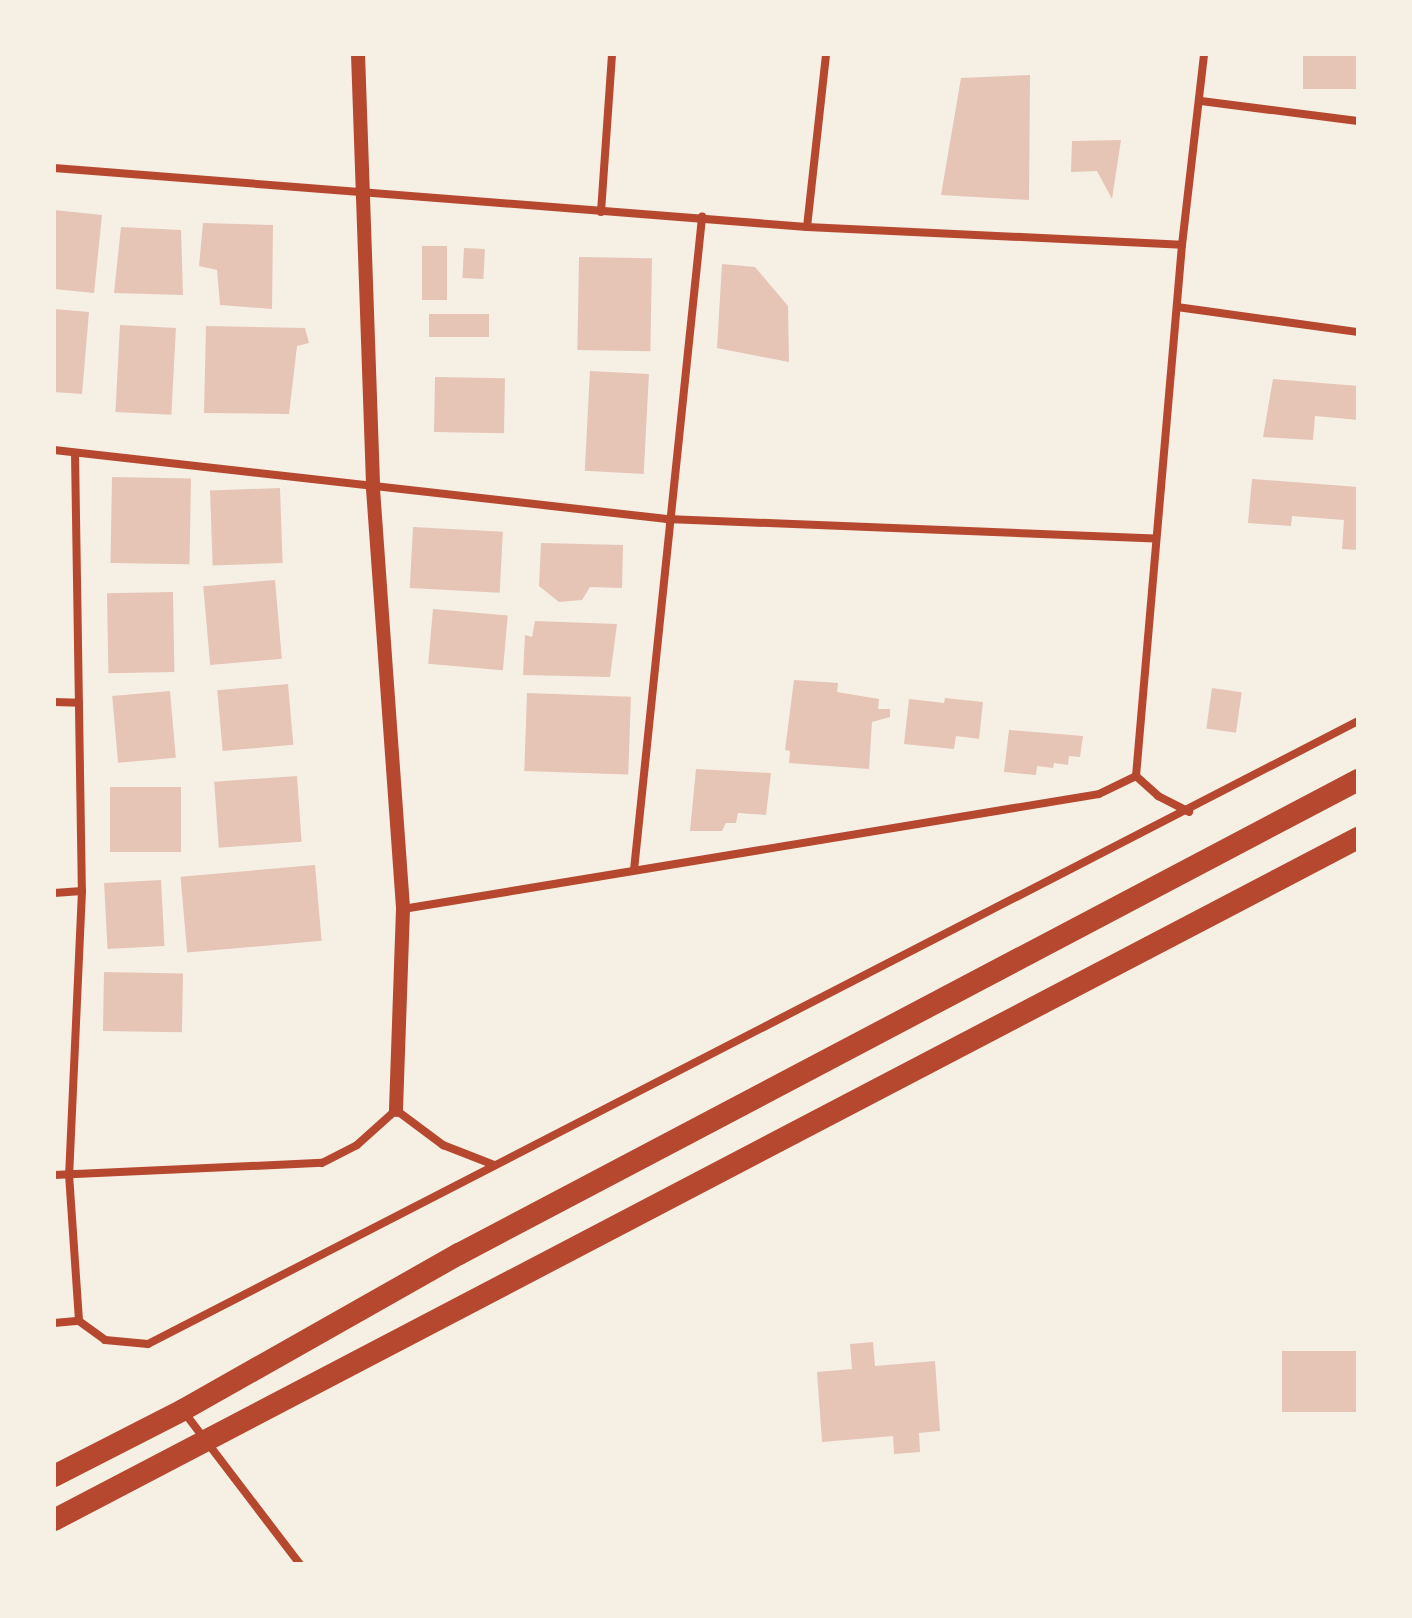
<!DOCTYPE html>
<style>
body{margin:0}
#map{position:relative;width:1412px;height:1618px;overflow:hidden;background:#f6efe4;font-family:Figtree,sans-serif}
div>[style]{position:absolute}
.building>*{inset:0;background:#e6c5b7;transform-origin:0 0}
.minor>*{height:8px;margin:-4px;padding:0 4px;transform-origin:4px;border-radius:4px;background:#b5482f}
.tertiary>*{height:14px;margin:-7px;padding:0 7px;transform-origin:7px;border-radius:7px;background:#b5482f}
.trunk>*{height:22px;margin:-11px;padding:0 11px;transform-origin:11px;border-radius:11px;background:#b5482f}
span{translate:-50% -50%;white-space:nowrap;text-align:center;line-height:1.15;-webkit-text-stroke:8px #f6efe4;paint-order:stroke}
.frame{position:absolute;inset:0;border:56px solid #f6efe4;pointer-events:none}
</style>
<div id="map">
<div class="building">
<i style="left:1303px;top:54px;width:55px;height:35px"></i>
<i style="clip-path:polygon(1030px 75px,1029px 200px,941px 195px,961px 78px)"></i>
<i style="clip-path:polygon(1121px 140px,1112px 199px,1097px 171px,1071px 172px,1072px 141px)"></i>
<i style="clip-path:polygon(54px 210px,102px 215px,94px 293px,54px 289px)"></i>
<i style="clip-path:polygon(203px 223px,273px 225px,272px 309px,220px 305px,217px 270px,199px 266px)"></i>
<i style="clip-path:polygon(121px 227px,181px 230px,183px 295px,114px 293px)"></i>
<i style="left:422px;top:246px;width:25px;height:54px"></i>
<i style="left:464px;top:248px;width:21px;height:30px;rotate:3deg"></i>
<i style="left:579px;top:257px;width:73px;height:93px;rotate:1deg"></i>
<i style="clip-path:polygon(722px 264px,755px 267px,788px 306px,789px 362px,717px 348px)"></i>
<i style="clip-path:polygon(54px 309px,89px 312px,82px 394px,54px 392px)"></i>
<i style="left:489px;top:314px;width:23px;height:60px;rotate:90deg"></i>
<i style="left:120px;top:325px;width:56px;height:87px;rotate:3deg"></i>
<i style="clip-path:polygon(206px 326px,305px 328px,309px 343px,297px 346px,289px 414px,204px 413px)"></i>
<i style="left:590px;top:371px;width:59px;height:100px;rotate:3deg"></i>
<i style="left:435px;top:377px;width:70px;height:55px;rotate:1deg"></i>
<i style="clip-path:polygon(1273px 379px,1358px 386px,1358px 420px,1315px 416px,1313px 440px,1263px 437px)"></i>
<i style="left:112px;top:477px;width:79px;height:86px;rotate:1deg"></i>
<i style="clip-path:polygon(1252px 479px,1358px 487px,1358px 550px,1342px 549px,1344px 520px,1292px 516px,1291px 526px,1248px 523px)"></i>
<i style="left:280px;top:488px;width:75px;height:70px;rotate:88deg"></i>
<i style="left:413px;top:527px;width:90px;height:61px;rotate:3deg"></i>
<i style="clip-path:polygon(541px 543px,623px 545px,622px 588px,590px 587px,582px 600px,559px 602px,539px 586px)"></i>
<i style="left:275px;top:580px;width:79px;height:72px;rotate:85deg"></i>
<i style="left:173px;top:592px;width:80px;height:66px;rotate:89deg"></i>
<i style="left:433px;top:609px;width:75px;height:55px;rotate:5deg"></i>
<i style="clip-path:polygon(535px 621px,617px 624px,610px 677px,523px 675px,525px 635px,532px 637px)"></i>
<i style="clip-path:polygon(794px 680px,838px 683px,837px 692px,879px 699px,878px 709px,890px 709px,890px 717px,872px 722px,869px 769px,789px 763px,790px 751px,785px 750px)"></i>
<i style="left:288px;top:684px;width:61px;height:71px;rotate:85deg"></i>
<i style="left:1212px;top:688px;width:30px;height:41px;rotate:8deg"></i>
<i style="left:170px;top:691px;width:67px;height:58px;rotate:85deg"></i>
<i style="left:527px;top:693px;width:104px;height:78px;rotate:2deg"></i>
<i style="clip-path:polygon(945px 698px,983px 702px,979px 739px,956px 736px,954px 749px,904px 744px,909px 699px,944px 703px)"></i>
<i style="clip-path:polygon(1009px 730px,1083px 736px,1080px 757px,1069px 756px,1068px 765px,1054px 763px,1053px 768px,1037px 766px,1036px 775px,1004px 772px)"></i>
<i style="clip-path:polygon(696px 769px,771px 773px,766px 815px,738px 813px,736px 823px,726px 823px,722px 831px,690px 831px)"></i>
<i style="left:297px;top:776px;width:66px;height:83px;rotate:86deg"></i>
<i style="left:181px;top:787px;width:65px;height:71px;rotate:90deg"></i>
<i style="left:315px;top:865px;width:76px;height:135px;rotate:85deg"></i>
<i style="left:161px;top:880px;width:66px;height:57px;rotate:87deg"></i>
<i style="left:104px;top:972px;width:79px;height:59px;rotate:1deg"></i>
<i style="clip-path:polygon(873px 1342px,875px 1366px,935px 1361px,940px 1431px,919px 1433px,920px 1452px,894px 1454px,893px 1436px,822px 1442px,817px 1372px,852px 1369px,850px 1344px)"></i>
<i style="left:1358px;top:1351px;width:61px;height:76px;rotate:90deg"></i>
</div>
<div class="minor">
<i style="left:1201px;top:101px;width:158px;rotate:7.3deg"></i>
<i style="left:54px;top:168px;width:755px;rotate:4.48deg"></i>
<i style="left:807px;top:227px;width:375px;rotate:2.7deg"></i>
<i style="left:601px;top:212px;width:158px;rotate:-86deg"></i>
<i style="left:807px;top:227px;width:174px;rotate:-83.7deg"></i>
<i style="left:1177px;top:307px;width:183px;rotate:7.9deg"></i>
<i style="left:54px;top:450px;width:617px;rotate:6.42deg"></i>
<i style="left:667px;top:519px;width:488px;rotate:2.3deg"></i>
<i style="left:75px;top:453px;width:438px;rotate:89.1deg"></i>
<i style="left:82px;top:891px;width:283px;rotate:92.6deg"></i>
<i style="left:69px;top:1174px;width:147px;rotate:86.1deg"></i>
<i style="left:79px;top:1321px;width:32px;rotate:36deg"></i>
<i style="left:105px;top:1340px;width:43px;rotate:5.3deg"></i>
<i style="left:148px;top:1344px;width:1361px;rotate:-27.24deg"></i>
<i style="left:54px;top:702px;width:25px;rotate:2deg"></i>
<i style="left:1136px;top:776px;width:30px;rotate:42deg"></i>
<i style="left:1158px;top:796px;width:35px;rotate:27deg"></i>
<i style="left:634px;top:870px;width:657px;rotate:-84.05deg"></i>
<i style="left:54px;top:893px;width:28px;rotate:-4deg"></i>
<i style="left:403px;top:909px;width:705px;rotate:-9.38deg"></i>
<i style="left:1099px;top:794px;width:41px;rotate:-25.9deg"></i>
<i style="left:1136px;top:776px;width:533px;rotate:-85.05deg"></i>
<i style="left:1182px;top:245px;width:192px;rotate:-83.4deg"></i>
<i style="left:54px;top:1175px;width:268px;rotate:-2.6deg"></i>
<i style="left:322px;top:1163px;width:39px;rotate:-27deg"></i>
<i style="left:357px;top:1145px;width:52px;rotate:-41.9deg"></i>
<i style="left:396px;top:1110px;width:59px;rotate:36.7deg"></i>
<i style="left:443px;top:1145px;width:55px;rotate:21.4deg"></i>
<i style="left:54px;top:1323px;width:25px;rotate:-5deg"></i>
<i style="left:184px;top:1412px;width:191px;rotate:52.7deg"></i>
</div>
<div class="tertiary">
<i style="left:358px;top:54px;width:435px;rotate:88deg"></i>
<i style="left:373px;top:489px;width:421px;rotate:85.9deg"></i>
<i style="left:403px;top:909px;width:201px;rotate:92deg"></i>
</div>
<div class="trunk">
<i style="left:54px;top:1476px;width:145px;rotate:-27.1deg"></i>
<i style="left:183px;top:1410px;width:317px;rotate:-29.5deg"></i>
<i style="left:459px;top:1254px;width:1016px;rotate:-27.8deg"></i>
<i style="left:54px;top:1520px;width:1472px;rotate:-27.61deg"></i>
</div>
<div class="frame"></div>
</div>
